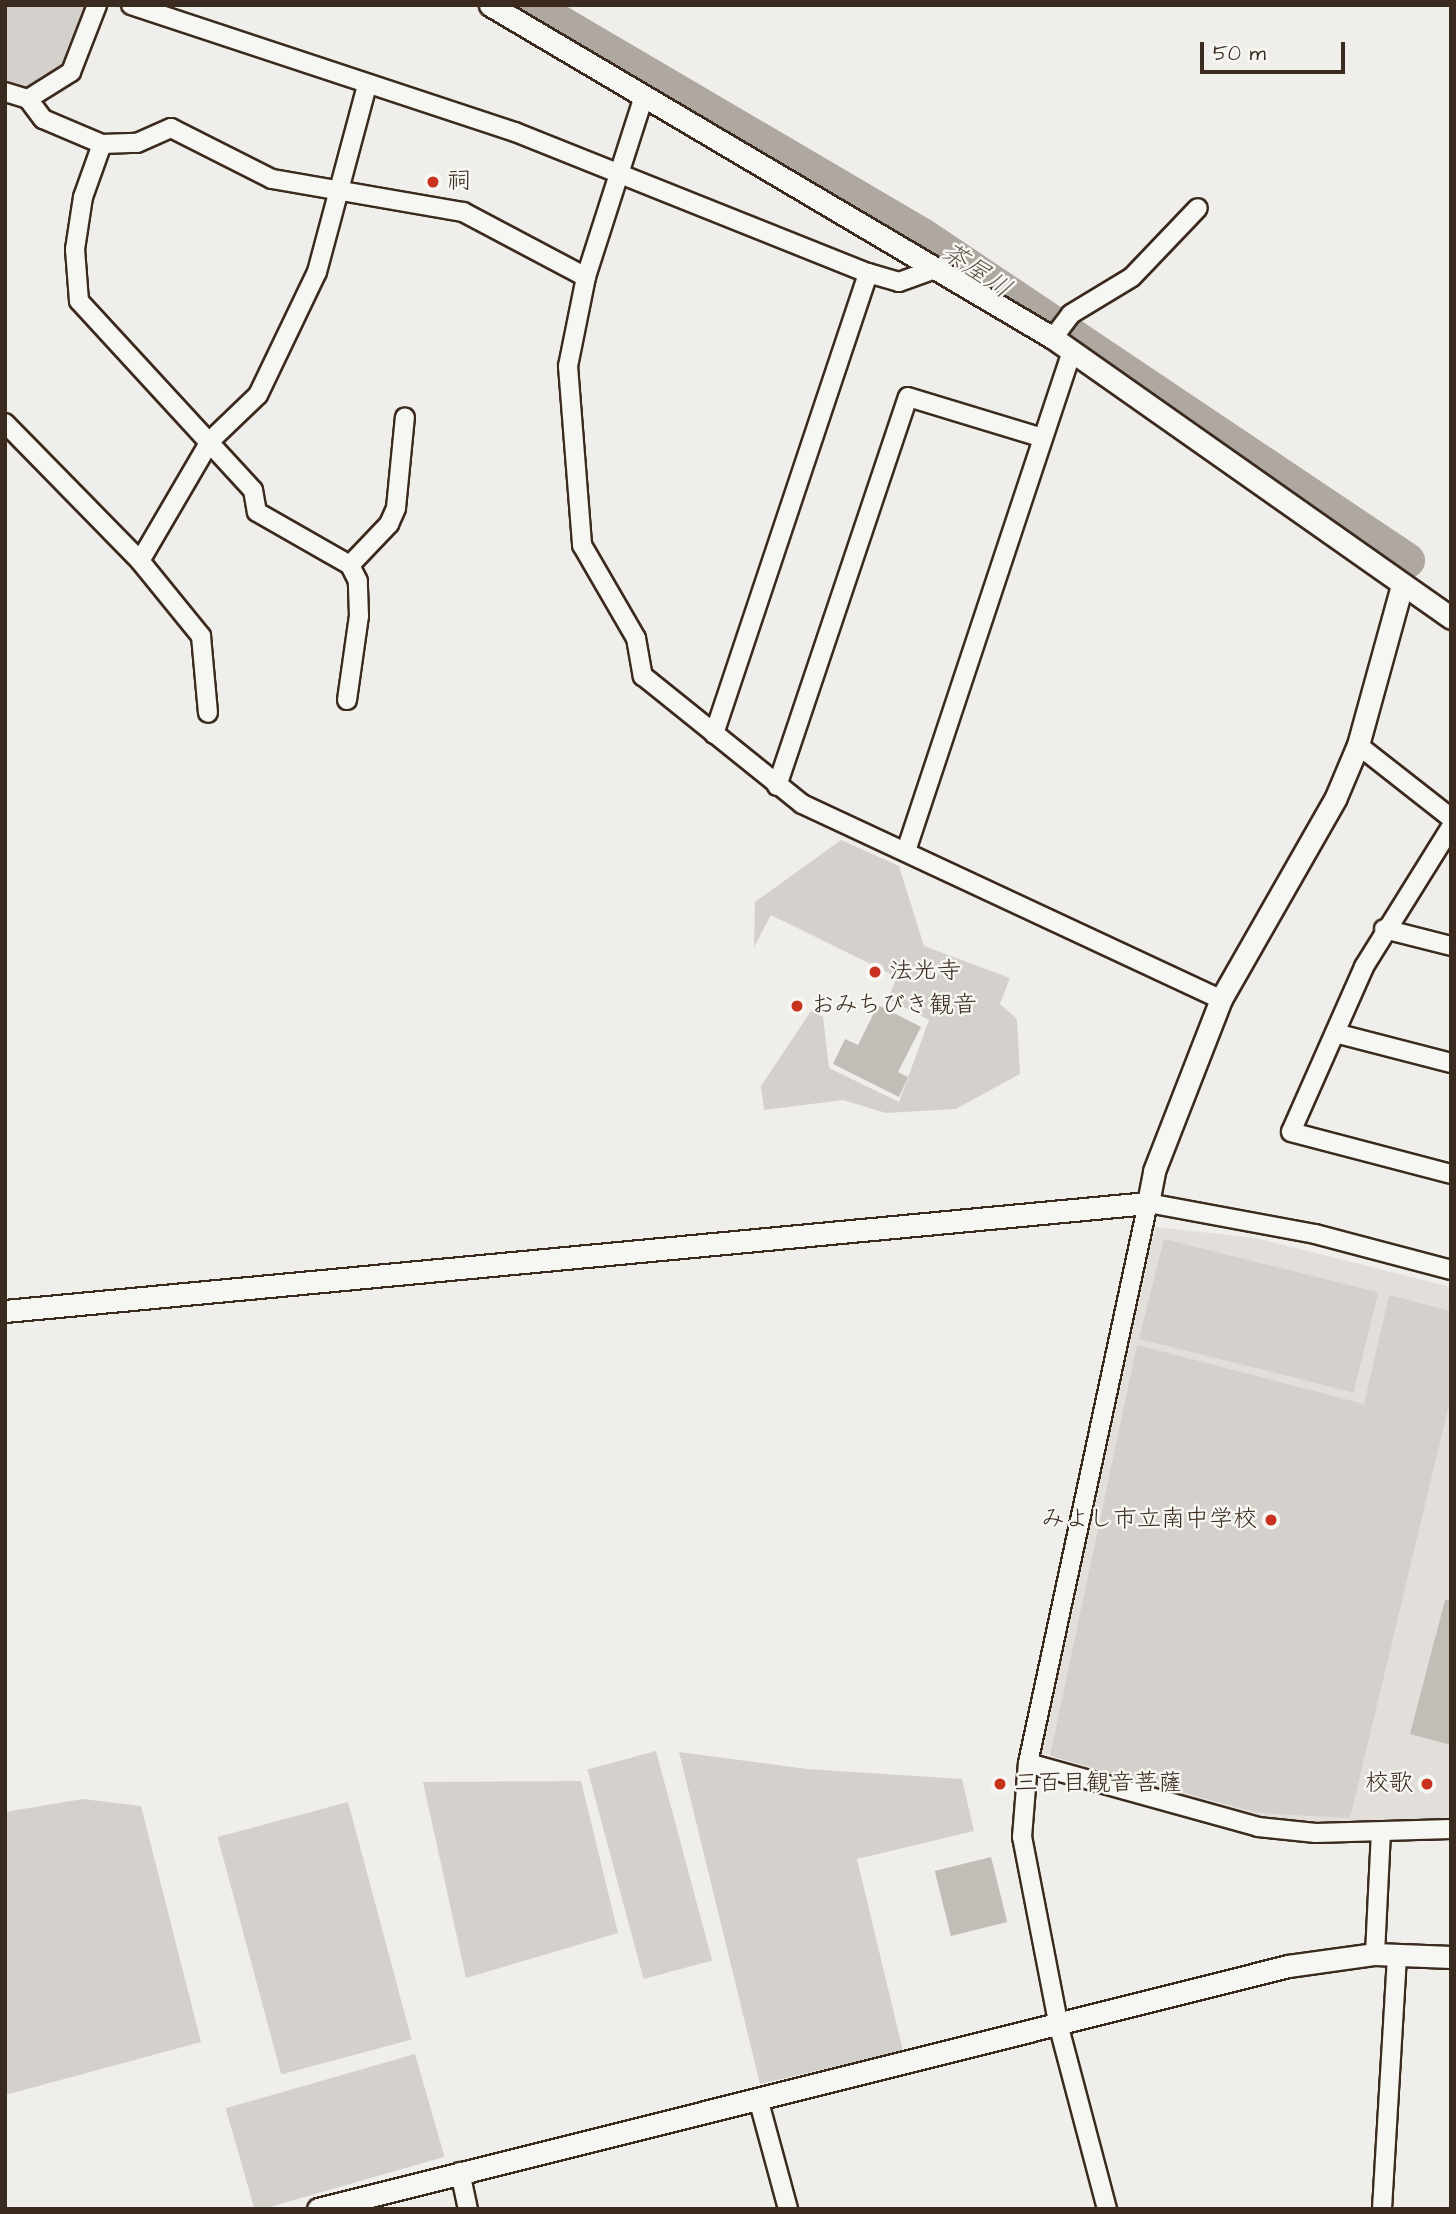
<!DOCTYPE html>
<meta charset="utf-8">
<style>
body{margin:0}
#map{position:relative;width:1456px;height:2214px;overflow:hidden;background:#efeeea;font-family:"Architects Daughter","Klee One",sans-serif}
div>[style]{position:absolute}
.built>*{inset:0;background:#e2dfdb}
.green>*{inset:0;background:#d4d1cc;transform-origin:0 0}
.river>*{height:35px;margin:-17.5px;padding:0 17.5px;transform-origin:17.5px;border-radius:17.5px;background:#afa8a1}
.building>*{inset:0;background:#c2bdb7;transform-origin:0 0}
.roads{filter:drop-shadow(2px 0 #3b2a1e) drop-shadow(-2px 0 #3b2a1e) drop-shadow(0 2px #3b2a1e) drop-shadow(0 -2px #3b2a1e)}
.minor>*{height:18px;margin:-9px;padding:0 9px;transform-origin:9px;border-radius:9px;background:#f6f6f2}
.tertiary>*{height:21px;margin:-10.5px;padding:0 10.5px;transform-origin:10.5px;border-radius:10.5px;background:#f6f6f2}
.dots>*{width:19px;height:19px;translate:-50% -50%;box-sizing:border-box;border:4px solid #f6f6f2;border-radius:50%}
span{translate:-50% -50%;white-space:nowrap;text-align:center;line-height:1.15;-webkit-text-stroke:5px #f6f6f2;paint-order:stroke}
.poi-label{font-size:24px;color:#3b2a1e}
.left{translate:0 -50%;text-align:left}
.right{translate:-100% -50%;text-align:right}
.water-label{font-size:26px;color:#64564c;font-style:italic}
.frame{position:absolute;inset:0;border:7px solid #3b2a1e;pointer-events:none}
.scale{position:absolute;left:1200px;top:42px;width:145px;height:32px;box-sizing:border-box;border:4px solid #3b2a1e;border-top:0;padding-left:9px;font-size:21px;line-height:24px;white-space:nowrap;color:#3b2a1e;-webkit-text-stroke:5px #f6f6f2;paint-order:stroke}
</style>
<div id="map">
<div class="built">
<i style="clip-path:polygon(1155px 1227px,1256px 1238px,1451px 1287px,1451px 1821px,1366px 1826px,1254px 1818px,1042px 1753px)"></i>
</div>
<div class="green">
<i style="clip-path:polygon(5px 5px,95px 5px,66px 72px,37px 89px,5px 86px)"></i>
<i style="clip-path:polygon(841px 840px,899px 866px,924px 946px,1010px 978px,1000px 1004px,1017px 1019px,1020px 1074px,956px 1109px,886px 1113px,843px 1100px,764px 1110px,761px 1086px,811px 1011px,823px 1017px,829px 1068px,899px 1102px,929px 1020px,888px 999px,897px 977px,771px 915px,754px 947px,755px 902px)"></i>
<i style="left:1164px;top:1239px;width:221px;height:103px;rotate:14deg"></i>
<i style="clip-path:polygon(1389px 1295px,1451px 1311px,1451px 1396px,1350px 1818px,1258px 1813px,1050px 1756px,1137px 1345px,1364px 1404px)"></i>
<i style="left:656px;top:1751px;width:217px;height:71px;rotate:75deg"></i>
<i style="clip-path:polygon(679px 1752px,807px 1769px,962px 1779px,974px 1831px,857px 1859px,903px 2051px,760px 2084px)"></i>
<i style="clip-path:polygon(581px 1781px,618px 1933px,466px 1978px,423px 1782px)"></i>
<i style="clip-path:polygon(83px 1799px,141px 1806px,201px 2042px,5px 2095px,5px 1812px)"></i>
<i style="left:348px;top:1802px;width:246px;height:135px;rotate:75deg"></i>
<i style="left:415px;top:2054px;width:107px;height:197px;rotate:74deg"></i>
</div>
<div class="river">
<i style="left:530px;top:5px;width:454px;rotate:30.4deg"></i>
<i style="left:922px;top:235px;width:584px;rotate:33.83deg"></i>
</div>
<div class="building">
<i style="clip-path:polygon(878px 1005px,921px 1027px,898px 1072px,908px 1077px,899px 1097px,833px 1064px,845px 1039px,858px 1045px)"></i>
<i style="clip-path:polygon(1445px 1600px,1451px 1600px,1451px 1745px,1410px 1734px)"></i>
<i style="left:991px;top:1857px;width:67px;height:58px;rotate:76deg"></i>
</div>
<div class="roads">
<div class="minor">
<i style="left:131px;top:5px;width:404px;rotate:18.3deg"></i>
<i style="left:515px;top:132px;width:380px;rotate:21.8deg"></i>
<i style="left:868px;top:273px;width:32px;rotate:16deg"></i>
<i style="left:899px;top:282px;width:45px;rotate:-19.7deg"></i>
<i style="left:5px;top:92px;width:24px;rotate:17deg"></i>
<i style="left:28px;top:99px;width:25px;rotate:53deg"></i>
<i style="left:43px;top:119px;width:64px;rotate:23deg"></i>
<i style="left:102px;top:144px;width:35px;rotate:-2deg"></i>
<i style="left:137px;top:143px;width:37px;rotate:-24deg"></i>
<i style="left:171px;top:128px;width:113px;rotate:26.8deg"></i>
<i style="left:272px;top:179px;width:194px;rotate:9.8deg"></i>
<i style="left:463px;top:212px;width:139px;rotate:27.9deg"></i>
<i style="left:644px;top:96px;width:190px;rotate:107.8deg"></i>
<i style="left:586px;top:277px;width:91px;rotate:101.4deg"></i>
<i style="left:568px;top:366px;width:180px;rotate:85.5deg"></i>
<i style="left:582px;top:545px;width:108px;rotate:59.9deg"></i>
<i style="left:636px;top:638px;width:39px;rotate:80deg"></i>
<i style="left:643px;top:676px;width:204px;rotate:38.8deg"></i>
<i style="left:802px;top:804px;width:462px;rotate:25deg"></i>
<i style="left:28px;top:99px;width:51px;rotate:-32.1deg"></i>
<i style="left:71px;top:72px;width:72px;rotate:-68.8deg"></i>
<i style="left:102px;top:144px;width:56px;rotate:109.7deg"></i>
<i style="left:83px;top:197px;width:53px;rotate:98.7deg"></i>
<i style="left:75px;top:249px;width:52px;rotate:85.6deg"></i>
<i style="left:79px;top:301px;width:257px;rotate:47.4deg"></i>
<i style="left:253px;top:490px;width:22px;rotate:80deg"></i>
<i style="left:257px;top:512px;width:107px;rotate:29.7deg"></i>
<i style="left:1053px;top:338px;width:30px;rotate:-53deg"></i>
<i style="left:1071px;top:314px;width:71px;rotate:-31.2deg"></i>
<i style="left:1132px;top:277px;width:95px;rotate:-46.3deg"></i>
<i style="left:5px;top:423px;width:193px;rotate:45.6deg"></i>
<i style="left:140px;top:561px;width:97px;rotate:50.9deg"></i>
<i style="left:201px;top:636px;width:77px;rotate:84.8deg"></i>
<i style="left:140px;top:561px;width:139px;rotate:-59.7deg"></i>
<i style="left:210px;top:441px;width:66px;rotate:-43.8deg"></i>
<i style="left:258px;top:395px;width:136px;rotate:-64.4deg"></i>
<i style="left:317px;top:272px;width:194px;rotate:-75deg"></i>
<i style="left:347px;top:700px;width:85px;rotate:-81.9deg"></i>
<i style="left:359px;top:616px;width:35px;rotate:-92deg"></i>
<i style="left:358px;top:581px;width:18px;rotate:-117deg"></i>
<i style="left:350px;top:565px;width:57px;rotate:-46.4deg"></i>
<i style="left:389px;top:524px;width:17px;rotate:-66deg"></i>
<i style="left:396px;top:508px;width:91px;rotate:-84.4deg"></i>
<i style="left:714px;top:734px;width:486px;rotate:-71.5deg"></i>
<i style="left:1358px;top:745px;width:118px;rotate:38.1deg"></i>
<i style="left:777px;top:786px;width:410px;rotate:-71.4deg"></i>
<i style="left:908px;top:397px;width:141px;rotate:16.9deg"></i>
<i style="left:1451px;top:827px;width:165px;rotate:121.9deg"></i>
<i style="left:1364px;top:967px;width:180px;rotate:113.9deg"></i>
<i style="left:1291px;top:1132px;width:165px;rotate:14.7deg"></i>
<i style="left:906px;top:851px;width:527px;rotate:-71.63deg"></i>
<i style="left:1384px;top:929px;width:69px;rotate:14.2deg"></i>
<i style="left:1335px;top:1033px;width:120px;rotate:14.5deg"></i>
<i style="left:1028px;top:1763px;width:239px;rotate:15.5deg"></i>
<i style="left:1258px;top:1827px;width:58px;rotate:5.9deg"></i>
<i style="left:1316px;top:1833px;width:135px;rotate:-1.7deg"></i>
<i style="left:1375px;top:1954px;width:122px;rotate:-87.2deg"></i>
<i style="left:759px;top:2102px;width:111px;rotate:74.8deg"></i>
<i style="left:460px;top:2172px;width:38px;rotate:78deg"></i>
<i style="left:1107px;top:2209px;width:188px;rotate:-104.8deg"></i>
<i style="left:1059px;top:2027px;width:194px;rotate:-101deg"></i>
<i style="left:1022px;top:1837px;width:74px;rotate:-85.4deg"></i>
<i style="left:1028px;top:1763px;width:573px;rotate:-77.91deg"></i>
<i style="left:1148px;top:1203px;width:170px;rotate:10.5deg"></i>
<i style="left:1315px;top:1234px;width:141px;rotate:14.8deg"></i>
<i style="left:1382px;top:2209px;width:252px;rotate:-86.6deg"></i>
</div>
<div class="tertiary">
<i style="left:490px;top:5px;width:654px;rotate:30.6deg"></i>
<i style="left:1053px;top:338px;width:487px;rotate:35.1deg"></i>
<i style="left:5px;top:1311px;width:1148px;rotate:-5.4deg"></i>
<i style="left:1148px;top:1203px;width:33px;rotate:-79deg"></i>
<i style="left:1154px;top:1171px;width:185px;rotate:-68.7deg"></i>
<i style="left:1221px;top:999px;width:232px;rotate:-60.3deg"></i>
<i style="left:1336px;top:797px;width:56px;rotate:-67.1deg"></i>
<i style="left:1358px;top:745px;width:166px;rotate:-74.6deg"></i>
<i style="left:318px;top:2209px;width:1000px;rotate:-14.06deg"></i>
<i style="left:1288px;top:1966px;width:88px;rotate:-7.9deg"></i>
<i style="left:1375px;top:1954px;width:76px;rotate:2.3deg"></i>
</div>
</div>
<div class="dots">
<i style="left:433px;top:182px;background:#c8321e"></i>
<i style="left:875px;top:972px;background:#c8321e"></i>
<i style="left:797px;top:1006px;background:#c8321e"></i>
<i style="left:1271px;top:1520px;background:#c8321e"></i>
<i style="left:1000px;top:1784px;background:#c8321e"></i>
<i style="left:1427px;top:1784px;background:#c8321e"></i>
</div>
<div class="poi-label">
<span class="left" style="left:447px;top:182px">祠</span>
<span class="left" style="left:889px;top:972px">法光寺</span>
<span class="left" style="left:811px;top:1006px">おみちびき観音</span>
<span class="right" style="left:1257px;top:1520px">みよし市立南中学校</span>
<span class="left" style="left:1014px;top:1784px">三百目観音菩薩</span>
<span class="right" style="left:1413px;top:1784px">校歌</span>
</div>
<div class="water-label">
<span style="left:976px;top:271px;rotate:34deg">茶屋川</span>
</div>
<div class="frame"></div>
<div class="scale">50 m</div>
</div>
